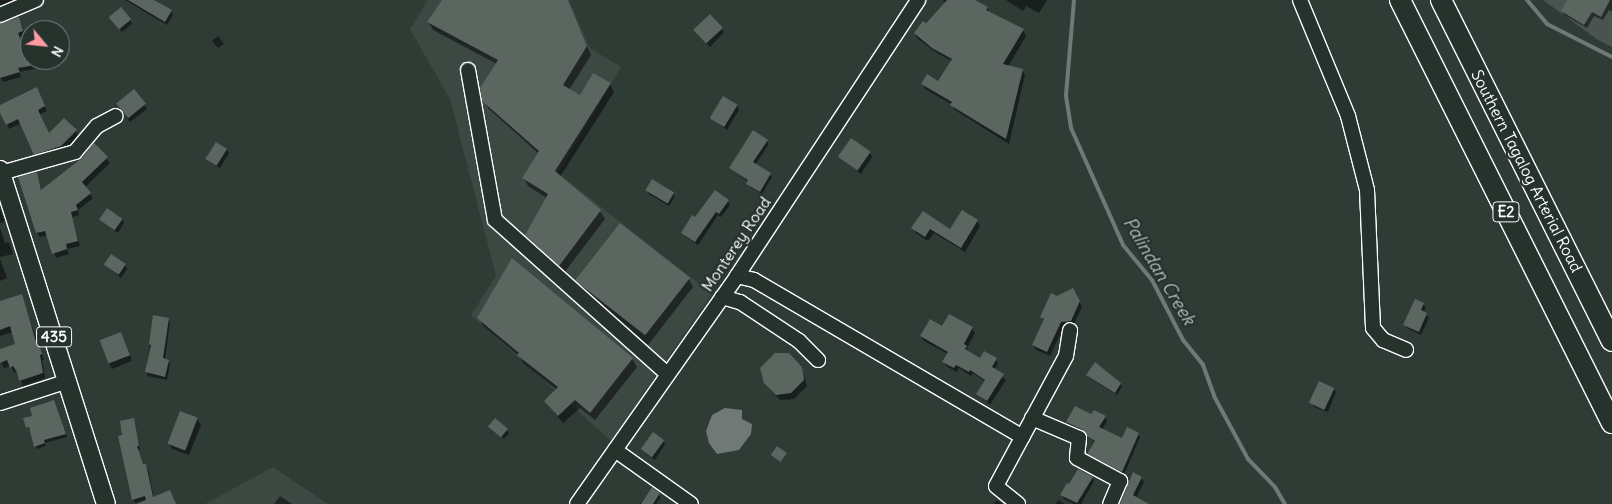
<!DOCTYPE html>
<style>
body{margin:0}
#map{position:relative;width:1612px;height:504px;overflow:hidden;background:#2f3b35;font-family:Delius,sans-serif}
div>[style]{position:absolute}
.built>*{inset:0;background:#3c4842}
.green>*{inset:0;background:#4a544f}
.water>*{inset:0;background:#707975}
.shadow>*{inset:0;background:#0007}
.stream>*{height:4px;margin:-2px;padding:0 2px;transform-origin:2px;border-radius:2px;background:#707975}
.building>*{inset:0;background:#5b6661;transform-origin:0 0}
.roads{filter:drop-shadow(1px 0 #fff) drop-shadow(-1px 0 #fff) drop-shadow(0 1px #fff) drop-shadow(0 -1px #fff)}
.minor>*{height:14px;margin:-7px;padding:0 7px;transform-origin:7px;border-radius:7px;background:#26332d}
.major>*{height:18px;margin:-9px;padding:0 9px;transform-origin:9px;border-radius:9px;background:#26332d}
.highway>*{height:20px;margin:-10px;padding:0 10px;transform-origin:10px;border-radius:10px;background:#26332d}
span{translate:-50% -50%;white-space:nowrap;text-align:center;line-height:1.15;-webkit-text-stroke:5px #26332d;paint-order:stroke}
.shield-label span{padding:1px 4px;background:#26332d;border:1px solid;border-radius:4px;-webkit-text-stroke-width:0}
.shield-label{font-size:15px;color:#fff;font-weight:700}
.street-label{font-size:16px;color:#fff}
.water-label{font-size:18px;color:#b8bcba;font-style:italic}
.north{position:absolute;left:20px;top:20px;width:50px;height:50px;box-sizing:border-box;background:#26332d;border:1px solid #7d8581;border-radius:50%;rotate:118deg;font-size:14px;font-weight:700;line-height:20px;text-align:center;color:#fff}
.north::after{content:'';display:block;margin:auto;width:18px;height:22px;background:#ff9aa2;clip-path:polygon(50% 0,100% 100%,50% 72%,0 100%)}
</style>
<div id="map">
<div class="built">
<i style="clip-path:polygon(428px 0,569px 0,590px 48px,621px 67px,558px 173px,712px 294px,611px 441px,471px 315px,496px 276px,450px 99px,410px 29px)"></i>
<i style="clip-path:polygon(273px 467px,328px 504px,205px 504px)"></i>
</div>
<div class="green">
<i style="clip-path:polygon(1543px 0,1612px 0,1612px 47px,1598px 40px)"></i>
</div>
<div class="water">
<i style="clip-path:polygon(725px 408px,742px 410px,742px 419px,752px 424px,751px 434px,739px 450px,717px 454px,709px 443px,706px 431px,712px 415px)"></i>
</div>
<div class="shadow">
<i style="clip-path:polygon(0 0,18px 0,19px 3px,0 10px)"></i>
<i style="clip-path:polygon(125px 0,151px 0,171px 11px,173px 15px,167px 25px)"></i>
<i style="clip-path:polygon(443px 0,568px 0,591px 55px,569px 90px,581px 97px,610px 84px,614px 92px,560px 177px,600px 211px,605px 219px,564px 273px,531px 243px,526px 235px,547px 198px,528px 186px,524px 178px,539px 154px,489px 109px,484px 101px,497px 64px,433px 30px,428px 22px)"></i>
<i style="clip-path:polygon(943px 0,973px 0,987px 8px,990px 13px,1023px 30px,1026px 36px,1008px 67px,1022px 70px,1025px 75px,1009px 144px,955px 110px,951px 104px,925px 89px,922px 84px,939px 82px,952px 61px,937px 53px,918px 39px,915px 33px,945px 3px)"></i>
<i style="clip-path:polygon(1006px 0,1047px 0,1039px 13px,1026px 6px,1023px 11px)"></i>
<i style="clip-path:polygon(1568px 0,1612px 0,1612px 12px,1609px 10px,1603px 20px,1594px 16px,1587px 28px,1564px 15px,1562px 11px)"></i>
<i style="clip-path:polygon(19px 18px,25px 35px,19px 37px,24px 50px,30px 49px,30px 60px,42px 60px,44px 67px,19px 72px,21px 77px,3px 82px,0 77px,0 25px)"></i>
<i style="clip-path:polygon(130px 20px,132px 24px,122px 32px,113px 21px)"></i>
<i style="clip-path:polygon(722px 29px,724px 32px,710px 47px,697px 34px)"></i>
<i style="clip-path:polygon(218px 36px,224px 44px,218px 48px,212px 41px)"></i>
<i style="clip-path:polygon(134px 91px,147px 109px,130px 122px,119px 108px)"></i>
<i style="clip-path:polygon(39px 94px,47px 111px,39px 115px,49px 135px,76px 131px,78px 136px,64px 151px,38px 159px,21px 123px,9px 129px,0 106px)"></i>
<i style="clip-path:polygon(737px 106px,739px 110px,727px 130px,711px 118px)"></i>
<i style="clip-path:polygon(767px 141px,769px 144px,755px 165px,772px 177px,762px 194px,750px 187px,749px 182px,730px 168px)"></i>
<i style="clip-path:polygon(94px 145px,110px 163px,85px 187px,93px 198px,78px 210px,79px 215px,72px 217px,80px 246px,67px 249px,69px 254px,56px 258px,48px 235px,40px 237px,37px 233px,36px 173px,42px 191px,83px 159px)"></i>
<i style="clip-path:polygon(227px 150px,229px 153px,220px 168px,210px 162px,208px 159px)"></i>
<i style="clip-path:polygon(870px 153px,872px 157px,861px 174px,840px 157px)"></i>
<i style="clip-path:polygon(647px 190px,673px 193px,675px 196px,669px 206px,649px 194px)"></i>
<i style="clip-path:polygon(728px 201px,730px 205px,721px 217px,718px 215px,698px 245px,685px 236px,682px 233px,695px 219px)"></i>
<i style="clip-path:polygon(0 209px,5px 221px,0 223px)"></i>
<i style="clip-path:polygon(962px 212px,977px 221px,980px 226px,965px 252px,934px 233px,928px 241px,916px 233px,913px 228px,923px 213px,951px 230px)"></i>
<i style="clip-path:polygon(122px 219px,124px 223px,118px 233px,101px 220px)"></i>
<i style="clip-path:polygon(0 228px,5px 243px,9px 242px,13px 254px,0 257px)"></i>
<i style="clip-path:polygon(0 259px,7px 278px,0 281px)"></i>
<i style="clip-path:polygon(105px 265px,125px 265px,127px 269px,121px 278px)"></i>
<i style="clip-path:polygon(689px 279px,693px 287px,648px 345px,581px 288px,577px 280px)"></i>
<i style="clip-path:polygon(1076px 294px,1082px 307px,1073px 326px,1064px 326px,1050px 356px,1036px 350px,1033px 345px,1044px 321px,1042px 317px,1057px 297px)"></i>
<i style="clip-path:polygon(21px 296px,44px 360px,42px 360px,45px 378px,23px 386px,18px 371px,14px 373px,11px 366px,4px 368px,0 360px,0 351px,16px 345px,13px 332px,0 336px,0 304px)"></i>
<i style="clip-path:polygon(1423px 304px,1426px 308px,1423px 312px,1429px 318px,1421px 335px,1407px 328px,1405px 325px)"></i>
<i style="clip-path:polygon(479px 318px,632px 359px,637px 367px,595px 420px,580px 408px,563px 423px,545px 401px,557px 390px,523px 363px,520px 357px,483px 326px)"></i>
<i style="clip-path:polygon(168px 319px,170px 322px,165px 360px,170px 364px,167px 380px,148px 376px,146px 372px,150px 344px)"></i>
<i style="clip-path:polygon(943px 328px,972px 328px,975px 333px,967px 348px,968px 352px,980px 360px,996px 359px,998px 364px,994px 370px,1006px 380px,990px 405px,978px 394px,986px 382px,973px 373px,971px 376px,959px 368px,957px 372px,946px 366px,944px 362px,948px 354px,924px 341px,921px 336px)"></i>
<i style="clip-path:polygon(124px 339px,132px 361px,112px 369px,109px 363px)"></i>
<i style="clip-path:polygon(1095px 364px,1120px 384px,1122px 387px,1117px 395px,1090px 378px,1088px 375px)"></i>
<i style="clip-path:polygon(801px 367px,807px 386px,794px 399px,780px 400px,765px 383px)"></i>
<i style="clip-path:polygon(1334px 389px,1336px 392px,1328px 412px,1314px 407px,1312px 403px)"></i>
<i style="clip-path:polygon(55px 404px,67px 437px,45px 443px,46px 446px,37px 449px,31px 430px,27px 427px,33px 417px)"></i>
<i style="clip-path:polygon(1092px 416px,1105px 417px,1107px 421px,1102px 430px,1122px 440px,1138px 434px,1140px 437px,1124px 475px,1091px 457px,1089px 454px,1095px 443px,1086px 434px,1069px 426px,1067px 422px)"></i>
<i style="clip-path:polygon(197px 419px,201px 425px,189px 455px,172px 449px,169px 443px)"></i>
<i style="clip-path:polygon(133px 420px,140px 449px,138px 450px,143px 466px,146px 465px,148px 469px,154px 498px,175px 504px,149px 504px,147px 499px,135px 503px,133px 499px,124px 436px)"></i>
<i style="clip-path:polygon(490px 426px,507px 429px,509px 433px,504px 439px)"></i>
<i style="clip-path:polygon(663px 441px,665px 444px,655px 460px,646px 453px,643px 450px)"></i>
<i style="clip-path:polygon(1092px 478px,1094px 481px,1081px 504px,1074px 504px,1064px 499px,1062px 495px)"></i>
<i style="clip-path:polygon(1142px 478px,1144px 482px,1136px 498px,1147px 504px,1121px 504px)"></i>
<i style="clip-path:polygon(652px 489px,661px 497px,656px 504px,640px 504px)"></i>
<i style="clip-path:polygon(280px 496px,292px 504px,274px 504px)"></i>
<i style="clip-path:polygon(997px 500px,1002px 504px,994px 504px)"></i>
<i style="clip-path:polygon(1058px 500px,1065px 504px,1056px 504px)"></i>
</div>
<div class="stream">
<i style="left:1074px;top:0;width:96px;rotate:94.8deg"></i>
<i style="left:1066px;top:96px;width:32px;rotate:81deg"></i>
<i style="left:1071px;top:128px;width:128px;rotate:66deg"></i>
<i style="left:1123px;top:245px;width:45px;rotate:50.4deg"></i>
<i style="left:1152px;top:280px;width:68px;rotate:62.7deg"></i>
<i style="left:1183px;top:340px;width:32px;rotate:51deg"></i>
<i style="left:1203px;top:365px;width:33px;rotate:70deg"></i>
<i style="left:1214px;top:396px;width:72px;rotate:61.6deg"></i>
<i style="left:1248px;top:459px;width:39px;rotate:46deg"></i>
<i style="left:1275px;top:487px;width:20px;rotate:60deg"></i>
<i style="left:1527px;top:0;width:31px;rotate:50deg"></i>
<i style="left:1547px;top:24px;width:73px;rotate:26.9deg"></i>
</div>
<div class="building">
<i style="clip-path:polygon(128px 0,154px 0,172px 10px,165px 22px)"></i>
<i style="clip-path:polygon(442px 0,568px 0,587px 46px,563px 85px,580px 95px,593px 73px,611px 83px,555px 171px,601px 210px,559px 266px,525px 235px,548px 194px,522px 178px,539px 151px,482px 101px,480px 88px,498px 60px,427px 22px)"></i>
<i style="clip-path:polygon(947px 0,975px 0,988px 7px,986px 10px,1024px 29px,1003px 64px,1023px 69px,1006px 139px,950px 105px,952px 102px,921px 84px,927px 74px,938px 81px,952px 59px,932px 48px,914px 33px,923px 21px,926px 23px)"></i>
<i style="clip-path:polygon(1567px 0,1610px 0,1601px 17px,1592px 12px,1584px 25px,1561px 11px)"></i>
<i style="left:121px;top:7px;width:16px;height:16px;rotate:50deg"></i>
<i style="left:710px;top:14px;width:19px;height:23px;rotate:47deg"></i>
<i style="clip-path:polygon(19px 17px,23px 31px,18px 33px,24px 49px,30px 47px,30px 66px,18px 68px,20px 72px,0 78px,0 24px)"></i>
<i style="clip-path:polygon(37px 87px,45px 106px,38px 110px,49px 133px,64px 118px,77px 130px,61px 146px,34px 155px,18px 119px,6px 125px,0 113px,0 105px)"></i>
<i style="left:134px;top:89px;width:19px;height:23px;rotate:51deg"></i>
<i style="left:723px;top:96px;width:17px;height:26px;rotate:31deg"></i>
<i style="clip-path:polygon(753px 130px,768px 140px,753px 162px,771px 173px,760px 192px,746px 184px,748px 180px,729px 168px)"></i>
<i style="left:851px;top:138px;width:24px;height:23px;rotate:35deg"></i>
<i style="left:216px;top:142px;width:13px;height:20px;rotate:32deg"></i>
<i style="clip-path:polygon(94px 143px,108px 157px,82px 182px,91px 193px,76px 205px,78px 210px,71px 212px,78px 241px,66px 244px,67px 249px,52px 254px,45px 231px,36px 233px,18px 177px,37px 172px,41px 190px,82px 158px)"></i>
<i style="left:652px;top:179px;width:26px;height:13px;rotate:31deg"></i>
<i style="clip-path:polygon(715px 190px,729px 200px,719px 214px,716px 212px,695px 242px,681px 233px,692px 215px,695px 217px)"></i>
<i style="left:107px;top:208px;width:19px;height:14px;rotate:35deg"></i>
<i style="clip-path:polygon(962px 210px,978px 220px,961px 248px,930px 229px,925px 237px,911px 228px,923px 211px,950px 229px)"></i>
<i style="left:620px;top:223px;width:89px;height:73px;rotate:38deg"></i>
<i style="left:111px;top:254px;width:18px;height:13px;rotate:34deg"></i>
<i style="clip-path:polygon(512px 258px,633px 358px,590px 413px,575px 400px,558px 416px,544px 401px,558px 387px,517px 355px,519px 353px,477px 318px)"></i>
<i style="clip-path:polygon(1073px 288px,1080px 301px,1071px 321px,1061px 322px,1047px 352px,1032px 345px,1044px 319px,1040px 317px,1051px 293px,1057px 296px)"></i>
<i style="clip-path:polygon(22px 294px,36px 342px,38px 341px,42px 354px,40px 355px,43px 373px,19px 381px,17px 372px,13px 366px,10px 368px,7px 360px,0 363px,0 349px,15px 344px,10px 326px,0 330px,0 301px)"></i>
<i style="clip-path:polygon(1415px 299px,1424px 303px,1421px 310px,1427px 313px,1419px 332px,1403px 325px)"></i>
<i style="clip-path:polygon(949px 314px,973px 327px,964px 344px,967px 346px,965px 349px,980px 358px,984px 351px,997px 358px,992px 367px,1004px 374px,987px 401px,976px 394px,985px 380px,970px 370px,969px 372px,956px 365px,954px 368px,942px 362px,948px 352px,920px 336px,930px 319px,942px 326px)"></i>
<i style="clip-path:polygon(153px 315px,169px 318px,163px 358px,169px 360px,165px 377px,145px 372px,151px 345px,149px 344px)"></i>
<i style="left:121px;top:332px;width:25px;height:23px;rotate:69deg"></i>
<i style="clip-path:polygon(775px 353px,789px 353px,802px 367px,804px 380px,791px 393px,776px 395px,764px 383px,760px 368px)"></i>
<i style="clip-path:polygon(1095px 362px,1121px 383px,1115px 393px,1086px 375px)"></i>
<i style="left:1319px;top:381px;width:17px;height:24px;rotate:25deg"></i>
<i style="clip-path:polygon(54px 400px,66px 434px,44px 440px,45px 443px,34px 447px,29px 427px,26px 428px,23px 418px,32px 416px,30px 408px)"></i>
<i style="clip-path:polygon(1075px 406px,1091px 414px,1094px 410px,1106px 416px,1099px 427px,1122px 438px,1127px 427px,1139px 433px,1122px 472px,1087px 454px,1095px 441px,1087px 436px,1083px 430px,1066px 422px)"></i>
<i style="left:180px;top:411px;width:19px;height:35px;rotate:21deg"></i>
<i style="clip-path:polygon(134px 418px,139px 446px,137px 446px,143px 464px,146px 464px,153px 497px,170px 490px,176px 504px,137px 504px,146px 500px,145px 496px,132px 500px,118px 436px,122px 435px,120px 421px)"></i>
<i style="left:495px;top:418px;width:17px;height:11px;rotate:40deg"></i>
<i style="left:653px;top:432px;width:14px;height:21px;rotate:36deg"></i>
<i style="left:777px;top:446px;width:12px;height:11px;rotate:35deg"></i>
<i style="clip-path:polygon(1078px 469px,1093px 477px,1077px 503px,1060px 495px,1067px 483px,1069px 484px)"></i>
<i style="clip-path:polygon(1133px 472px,1142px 477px,1133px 495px,1149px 504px,1120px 504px)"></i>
<i style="clip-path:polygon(652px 487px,660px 493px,653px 504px,641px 504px)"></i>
</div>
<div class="roads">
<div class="minor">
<i style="left:1300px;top:0;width:126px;rotate:67.5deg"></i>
<i style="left:1348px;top:116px;width:76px;rotate:75.6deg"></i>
<i style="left:1367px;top:190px;width:138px;rotate:87.5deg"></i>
<i style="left:1373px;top:328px;width:16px;rotate:50deg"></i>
<i style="left:1383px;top:340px;width:25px;rotate:23deg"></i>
<i style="left:0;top:15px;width:39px;rotate:-23deg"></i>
<i style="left:468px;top:70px;width:152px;rotate:79.8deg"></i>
<i style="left:495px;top:220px;width:231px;rotate:41.8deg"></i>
<i style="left:1px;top:173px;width:77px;rotate:-15.8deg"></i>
<i style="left:75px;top:152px;width:34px;rotate:-50deg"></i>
<i style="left:97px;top:126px;width:21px;rotate:-28deg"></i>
<i style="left:737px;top:276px;width:17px;rotate:13deg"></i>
<i style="left:754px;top:280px;width:311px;rotate:30.3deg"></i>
<i style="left:722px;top:297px;width:19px;rotate:16deg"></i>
<i style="left:740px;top:302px;width:71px;rotate:33.5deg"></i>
<i style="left:799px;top:341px;width:27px;rotate:45deg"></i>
<i style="left:0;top:403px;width:71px;rotate:-17.9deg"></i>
<i style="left:1032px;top:418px;width:51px;rotate:23.1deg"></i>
<i style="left:1079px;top:438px;width:20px;rotate:96deg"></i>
<i style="left:1077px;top:458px;width:49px;rotate:28.1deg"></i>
<i style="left:1120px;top:481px;width:25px;rotate:113deg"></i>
<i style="left:615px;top:450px;width:93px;rotate:35.4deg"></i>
<i style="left:577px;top:504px;width:279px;rotate:-54.9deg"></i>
<i style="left:737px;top:276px;width:330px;rotate:-56.7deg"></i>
<i style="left:1018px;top:504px;width:28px;rotate:-141deg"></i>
<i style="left:996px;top:486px;width:148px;rotate:-61.7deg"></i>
<i style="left:1066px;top:356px;width:26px;rotate:-81deg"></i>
</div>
<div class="major">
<i style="left:0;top:170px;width:350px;rotate:72.4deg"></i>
</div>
<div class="highway">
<i style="left:1400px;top:0;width:473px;rotate:63.4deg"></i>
<i style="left:1441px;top:0;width:381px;rotate:63.4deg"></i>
</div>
</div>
<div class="shield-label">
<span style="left:1506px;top:212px">E2</span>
<span style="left:54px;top:337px">435</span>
</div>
<div class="street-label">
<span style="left:1527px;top:171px;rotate:63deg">Southern Tagalog Arterial Road</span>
<span style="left:736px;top:244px;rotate:-56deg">Monterey Road</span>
</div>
<div class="water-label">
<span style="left:1159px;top:271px;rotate:59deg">Palindan Creek</span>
</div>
<div class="north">N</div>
</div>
